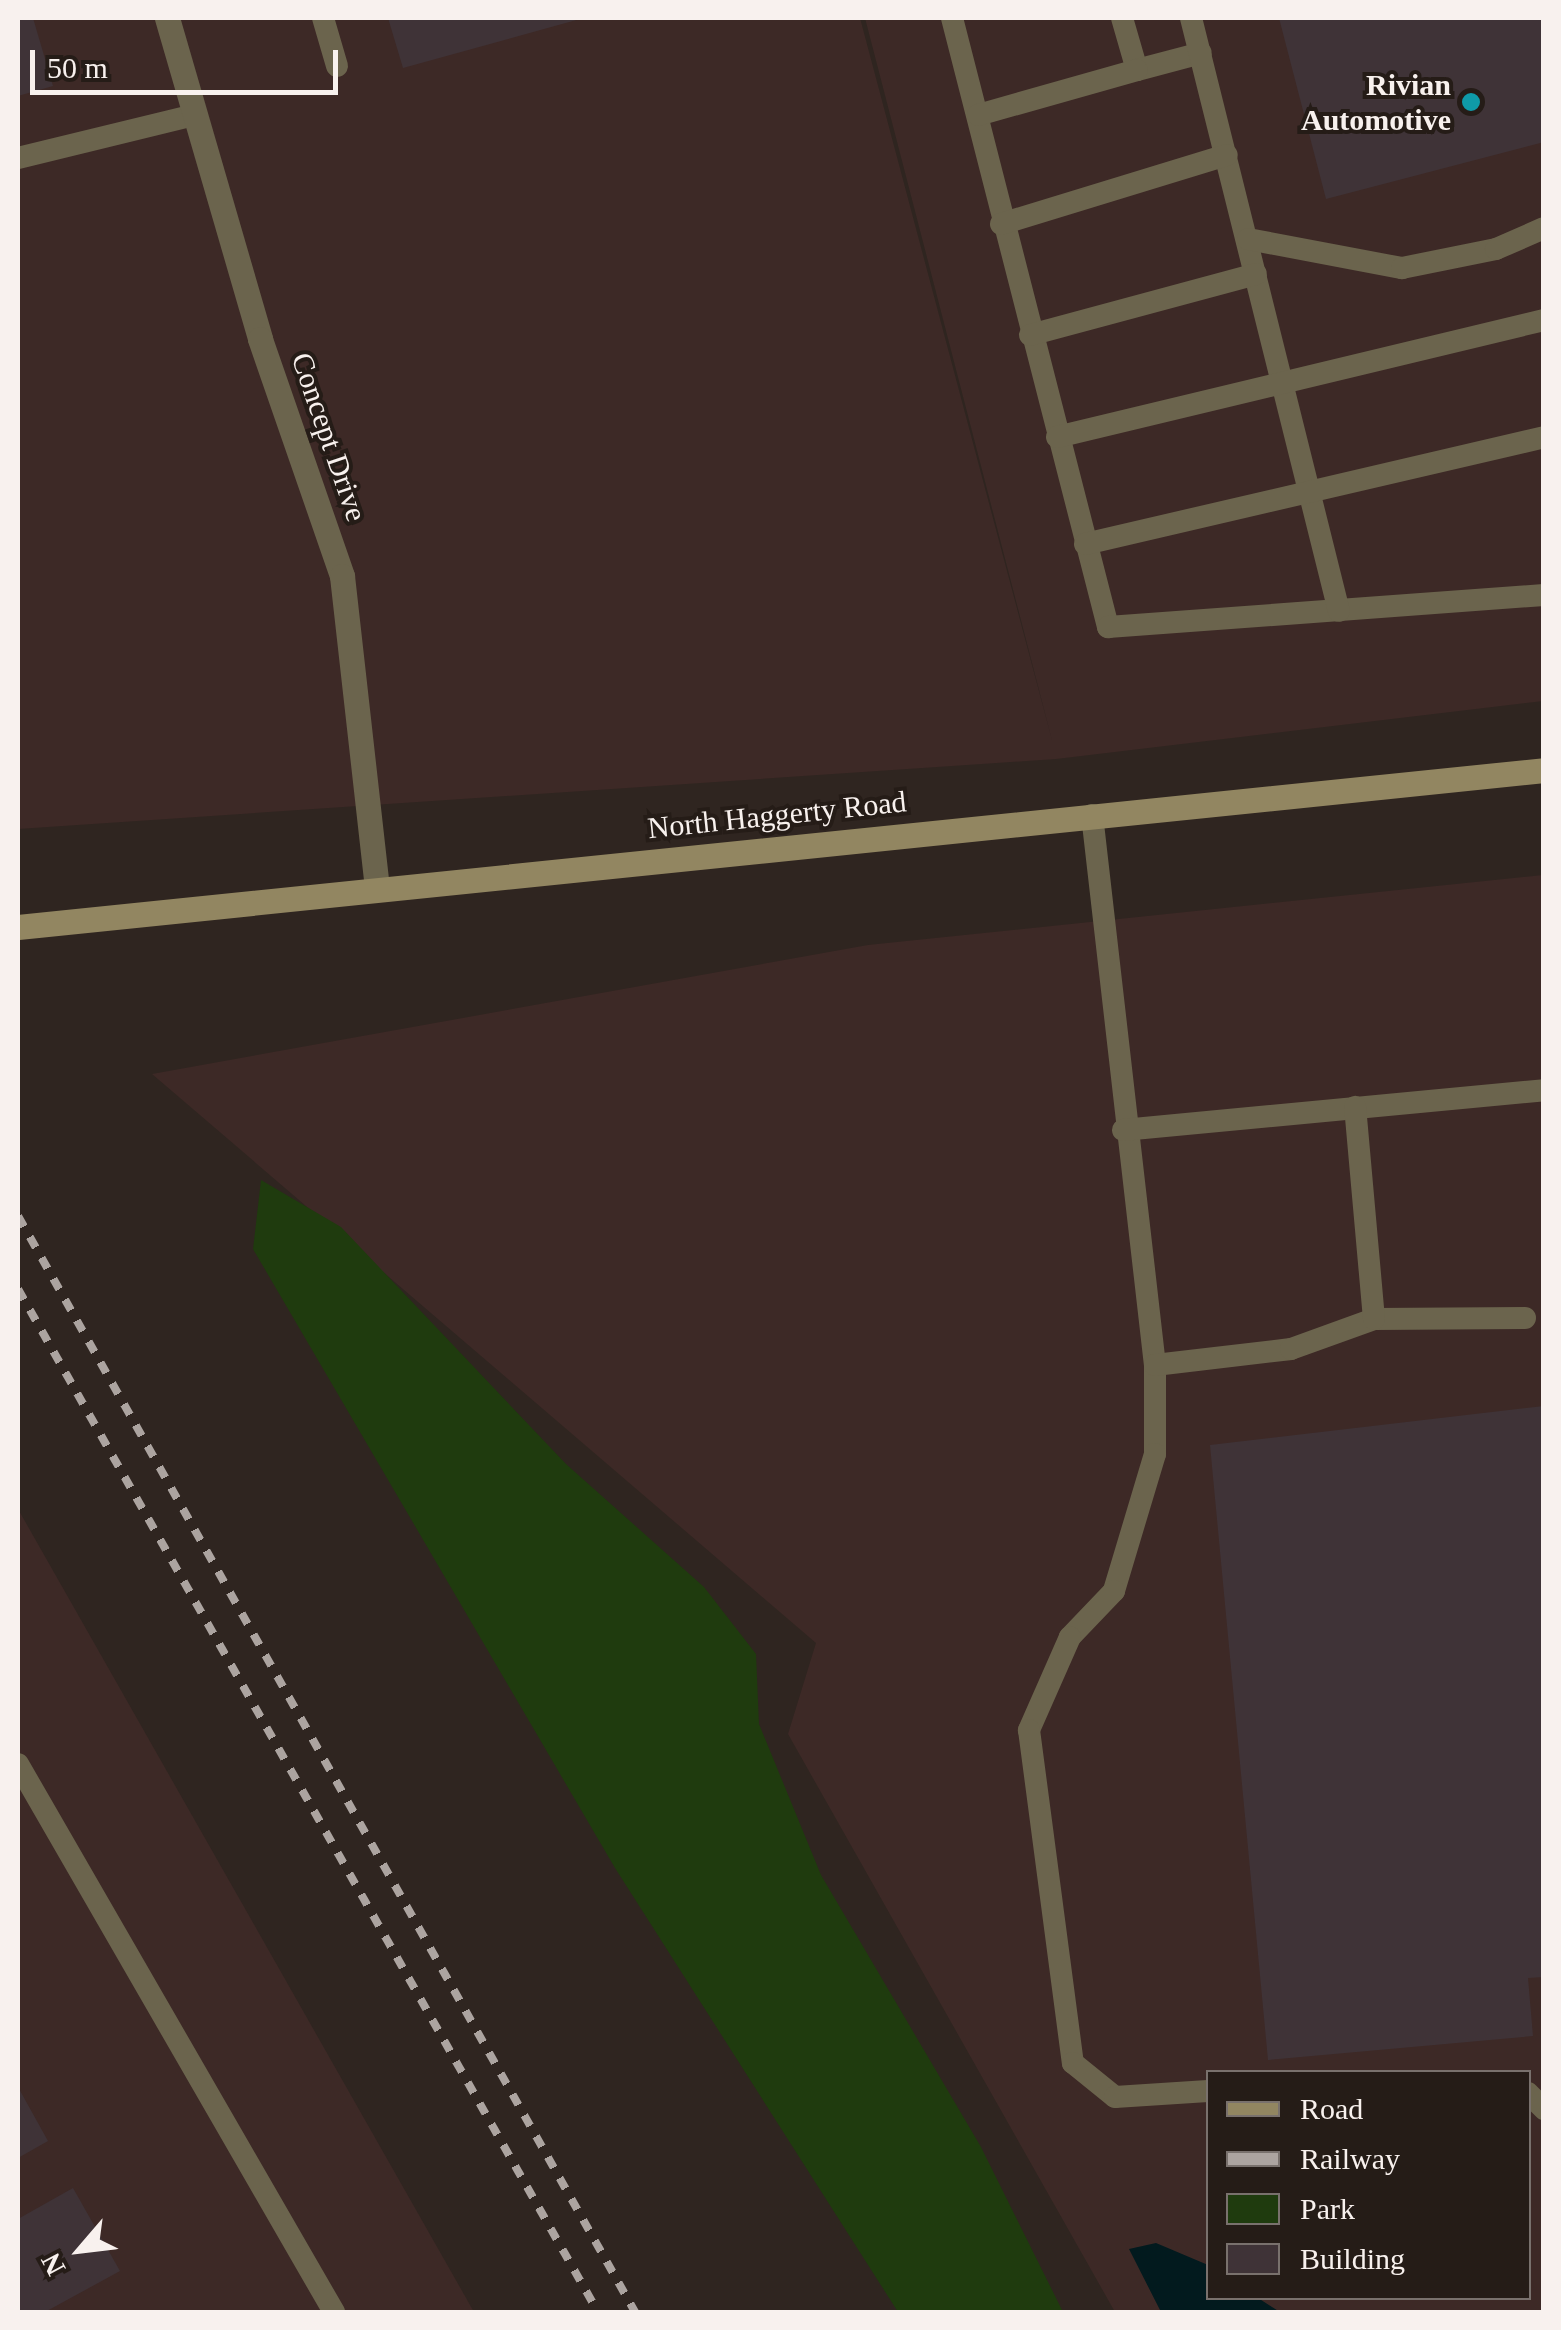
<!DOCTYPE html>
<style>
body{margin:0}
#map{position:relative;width:1561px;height:2330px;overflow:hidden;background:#2f2520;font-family:Georgia,serif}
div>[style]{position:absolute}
.industrial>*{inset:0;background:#3d2926}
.green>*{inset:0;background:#1f3b0e}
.water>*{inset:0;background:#021a1e}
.building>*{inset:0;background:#3f3337}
.lane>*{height:22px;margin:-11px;padding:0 11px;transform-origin:11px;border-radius:11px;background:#6b644d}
.street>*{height:25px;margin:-12.5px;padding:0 12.5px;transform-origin:12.5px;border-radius:12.5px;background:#6b644d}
.secondary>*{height:25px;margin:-12.5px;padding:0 12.5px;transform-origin:12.5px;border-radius:12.5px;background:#928661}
.rail>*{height:8px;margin-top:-4px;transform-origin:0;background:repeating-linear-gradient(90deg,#aca4a0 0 12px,transparent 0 24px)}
.dots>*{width:28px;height:28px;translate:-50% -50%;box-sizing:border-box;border:5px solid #251c17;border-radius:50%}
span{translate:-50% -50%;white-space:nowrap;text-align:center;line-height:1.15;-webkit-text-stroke:8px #251c17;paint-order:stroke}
.poi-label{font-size:30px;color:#f8f1ee;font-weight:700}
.right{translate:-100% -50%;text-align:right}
.street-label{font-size:30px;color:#f8f1ee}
.frame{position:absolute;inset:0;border:20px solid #f8f1ee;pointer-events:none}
.legend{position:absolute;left:1206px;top:2070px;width:325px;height:230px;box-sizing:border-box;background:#251c17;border:2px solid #79716d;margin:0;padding:12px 18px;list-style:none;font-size:30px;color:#f8f1ee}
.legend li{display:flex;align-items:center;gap:20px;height:50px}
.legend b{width:50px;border:2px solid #79716d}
.north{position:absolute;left:30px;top:2200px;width:100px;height:100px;-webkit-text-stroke:8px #251c17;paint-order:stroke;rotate:242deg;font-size:28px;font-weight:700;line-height:40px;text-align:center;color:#f8f1ee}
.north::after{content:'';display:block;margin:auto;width:35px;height:45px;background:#f8f1ee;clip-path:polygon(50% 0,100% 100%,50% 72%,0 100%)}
.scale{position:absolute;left:30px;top:50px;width:308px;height:45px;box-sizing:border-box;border:5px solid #f8f1ee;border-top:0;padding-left:12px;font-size:30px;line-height:35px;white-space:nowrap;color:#f8f1ee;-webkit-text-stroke:8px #251c17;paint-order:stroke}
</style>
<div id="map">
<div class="industrial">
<i style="clip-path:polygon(18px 18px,860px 18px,1053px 744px,865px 18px,1543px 18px,1543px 701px,1056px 759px,18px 829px)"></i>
<i style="clip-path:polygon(evenodd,1543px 875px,1543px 2312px,1115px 2312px,788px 1734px,816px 1643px,152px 1074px,868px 945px,1543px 875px,1208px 2072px,1528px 2072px,1528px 2298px,1208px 2298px,1208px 2072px)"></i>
<i style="clip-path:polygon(18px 1509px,474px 2312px,18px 2312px)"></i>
</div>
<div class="green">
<i style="clip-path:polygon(261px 1180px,341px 1227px,566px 1464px,704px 1587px,756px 1654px,759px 1724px,821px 1875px,981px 2147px,1063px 2312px,898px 2312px,615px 1868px,253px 1249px)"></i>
</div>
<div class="water">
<i style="clip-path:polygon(1156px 2243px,1208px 2265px,1208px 2298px,1258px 2298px,1280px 2312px,1161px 2312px,1129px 2249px)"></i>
</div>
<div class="building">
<i style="clip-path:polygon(18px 18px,33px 18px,53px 86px,18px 96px)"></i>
<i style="clip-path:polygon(388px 18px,580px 18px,580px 19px,403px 68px)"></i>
<i style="clip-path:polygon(1279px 18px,1544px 18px,1544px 142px,1326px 199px)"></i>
<i style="clip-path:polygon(1544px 1406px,1544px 1977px,1528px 1978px,1533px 2036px,1268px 2060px,1210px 1445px)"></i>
<i style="clip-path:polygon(18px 2087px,48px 2141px,18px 2158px)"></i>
<i style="clip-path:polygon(73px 2188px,120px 2271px,45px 2312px,18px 2312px,18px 2219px)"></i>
</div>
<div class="lane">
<i style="left:323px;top:18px;width:50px;rotate:73.7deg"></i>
<i style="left:952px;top:18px;width:629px;rotate:75.63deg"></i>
<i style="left:1108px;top:627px;width:437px;rotate:-4.2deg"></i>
<i style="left:1122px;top:18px;width:54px;rotate:73.9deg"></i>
<i style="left:1137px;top:70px;width:66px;rotate:-14.9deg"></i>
<i style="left:1191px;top:18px;width:611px;rotate:75.99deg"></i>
<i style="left:978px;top:115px;width:165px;rotate:-15.8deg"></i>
<i style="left:18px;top:158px;width:182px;rotate:-13.7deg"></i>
<i style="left:1001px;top:224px;width:236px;rotate:-17deg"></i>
<i style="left:1248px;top:239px;width:157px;rotate:10.7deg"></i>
<i style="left:1402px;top:268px;width:96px;rotate:-11.4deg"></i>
<i style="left:1496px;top:249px;width:52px;rotate:-23.6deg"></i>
<i style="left:1030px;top:335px;width:234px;rotate:-15.1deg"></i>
<i style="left:1057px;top:437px;width:501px;rotate:-13.51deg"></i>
<i style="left:1085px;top:544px;width:471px;rotate:-13.1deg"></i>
<i style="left:1092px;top:815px;width:554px;rotate:83.47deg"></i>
<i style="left:1155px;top:1365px;width:89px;rotate:90deg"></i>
<i style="left:1155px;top:1454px;width:143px;rotate:106.7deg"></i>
<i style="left:1114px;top:1591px;width:64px;rotate:133.7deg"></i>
<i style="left:1070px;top:1637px;width:102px;rotate:113.8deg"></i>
<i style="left:1029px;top:1730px;width:336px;rotate:82.5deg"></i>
<i style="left:1073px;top:2063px;width:54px;rotate:39deg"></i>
<i style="left:1115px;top:2097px;width:93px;rotate:-3.7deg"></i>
<i style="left:1123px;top:1130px;width:423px;rotate:-5.4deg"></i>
<i style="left:1374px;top:1319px;width:151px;rotate:-0.4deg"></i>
<i style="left:1155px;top:1365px;width:137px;rotate:-6.7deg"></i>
<i style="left:1291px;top:1349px;width:88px;rotate:-19.9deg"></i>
<i style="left:1374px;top:1319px;width:213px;rotate:-95.1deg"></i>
<i style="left:18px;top:1764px;width:633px;rotate:60.03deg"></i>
<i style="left:1528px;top:2093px;width:23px;rotate:45deg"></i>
</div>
<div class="street">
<i style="left:167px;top:18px;width:334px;rotate:73.8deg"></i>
<i style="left:260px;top:339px;width:251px;rotate:70.9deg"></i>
<i style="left:342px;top:576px;width:314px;rotate:83.6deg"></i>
</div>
<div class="secondary">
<i style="left:18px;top:927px;width:1534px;rotate:-5.87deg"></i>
</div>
<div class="rail">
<i style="left:18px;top:1216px;width:1258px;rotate:60.62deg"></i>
<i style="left:18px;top:1289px;width:1176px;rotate:60.45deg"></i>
</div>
<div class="dots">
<i style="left:1471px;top:102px;background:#0f9aa8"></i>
</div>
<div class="poi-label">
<span class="right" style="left:1451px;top:102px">Rivian<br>Automotive</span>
</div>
<div class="street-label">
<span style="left:329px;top:437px;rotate:71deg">Concept Drive</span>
<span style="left:777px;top:815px;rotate:-6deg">North Haggerty Road</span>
</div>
<div class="frame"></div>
<ul class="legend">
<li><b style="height:12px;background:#928661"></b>Road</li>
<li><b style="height:12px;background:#aca4a0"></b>Railway</li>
<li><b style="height:28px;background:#1f3b0e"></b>Park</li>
<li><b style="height:28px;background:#3f3337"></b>Building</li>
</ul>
<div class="north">N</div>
<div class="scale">50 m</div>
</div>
